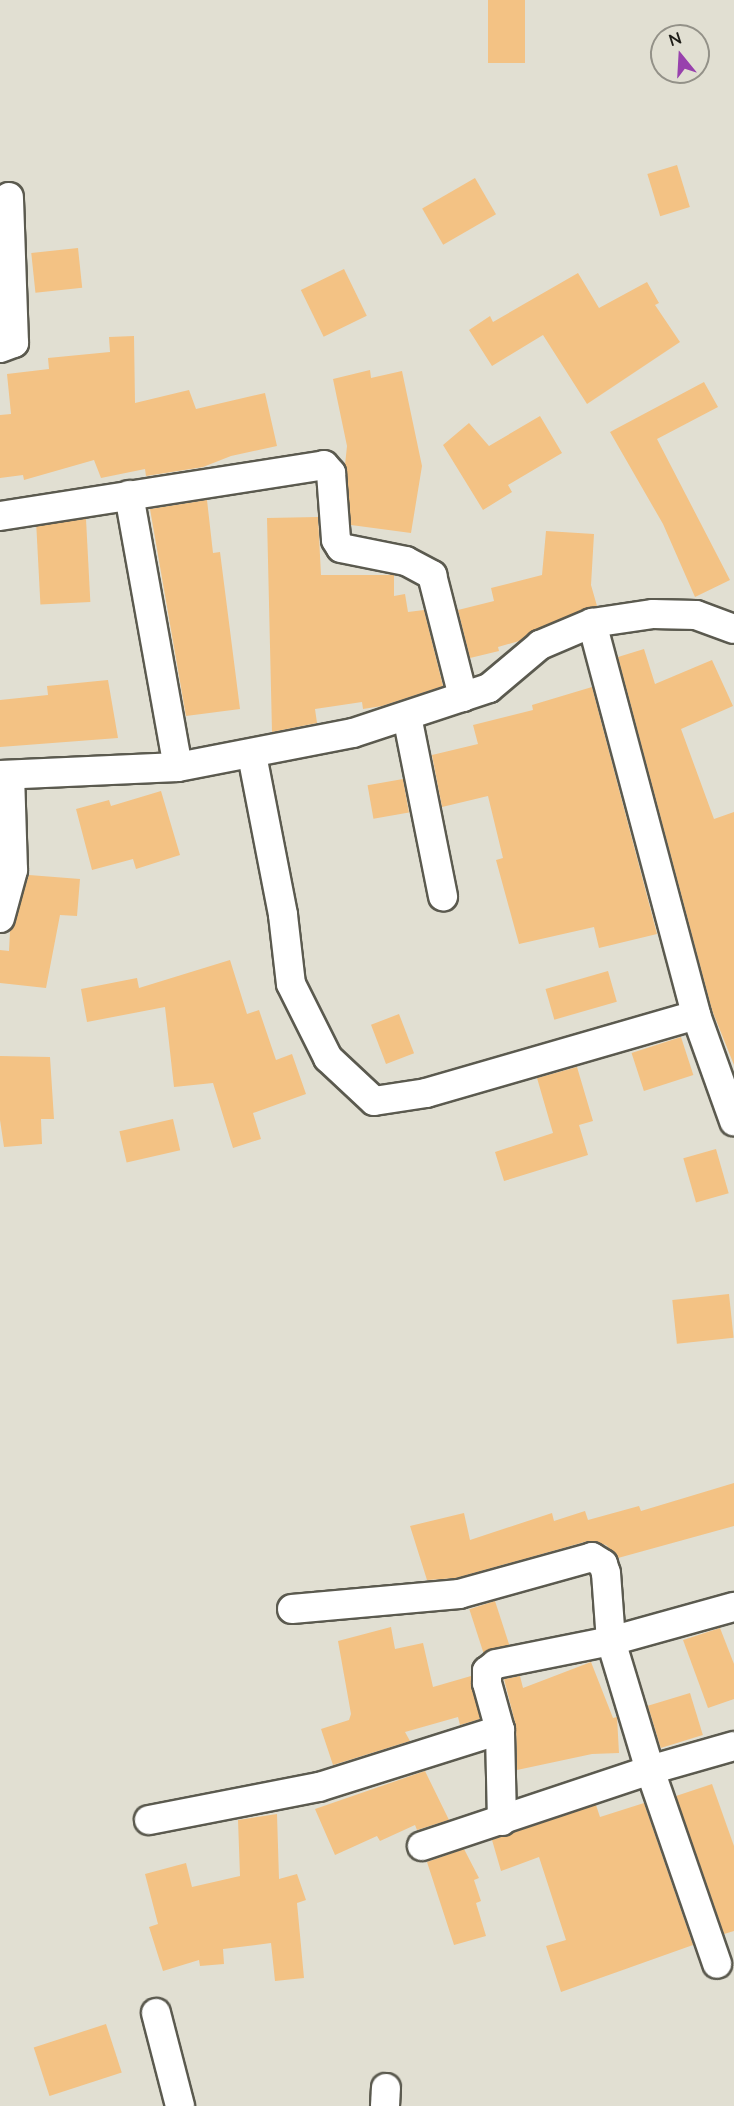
<!DOCTYPE html>
<style>
body{margin:0}
#map{position:relative;width:734px;height:2106px;overflow:hidden;background:#e1dfd2;font-family:Lato,sans-serif}
div>[style]{position:absolute}
.building>*{inset:0;background:#f3c284;transform-origin:0 0}
.roads{filter:drop-shadow(2px 0 #5b5a4f) drop-shadow(-2px 0 #5b5a4f) drop-shadow(0 2px #5b5a4f) drop-shadow(0 -2px #5b5a4f)}
.minor>*{height:28px;margin:-14px;padding:0 14px;transform-origin:14px;border-radius:14px;background:#fff}
span{translate:-50% -50%;white-space:nowrap;text-align:center;line-height:1.15;-webkit-text-stroke:6px #e1dfd2;paint-order:stroke}
.north{position:absolute;left:650px;top:24px;width:60px;height:60px;box-sizing:border-box;background:#e1dfd2;border:2px solid #939188;border-radius:50%;rotate:342deg;font-size:16px;font-weight:700;line-height:24px;text-align:center;color:#1e1d18}
.north::after{content:'';display:block;margin:auto;width:21px;height:27px;background:#9841ad;clip-path:polygon(50% 0,100% 100%,50% 72%,0 100%)}
</style>
<div id="map">
<div class="building">
<i style="left:488px;top:0;width:37px;height:63px"></i>
<i style="left:677px;top:165px;width:44px;height:31px;rotate:73deg"></i>
<i style="left:475px;top:178px;width:42px;height:61px;rotate:60deg"></i>
<i style="left:78px;top:248px;width:40px;height:47px;rotate:84deg"></i>
<i style="left:344px;top:269px;width:52px;height:48px;rotate:64deg"></i>
<i style="clip-path:polygon(578px 273px,599px 308px,647px 282px,659px 303px,655px 305px,680px 342px,587px 404px,543px 335px,492px 366px,469px 330px,490px 316px,493px 322px)"></i>
<i style="clip-path:polygon(134px 336px,135px 403px,189px 390px,196px 409px,265px 393px,277px 446px,231px 456px,203px 467px,146px 476px,145px 469px,101px 478px,94px 460px,24px 480px,23px 475px,0 478px,0 415px,11px 414px,7px 374px,49px 369px,48px 358px,110px 352px,109px 337px)"></i>
<i style="clip-path:polygon(370px 370px,371px 378px,402px 371px,422px 466px,411px 533px,351px 525px,345px 465px,347px 446px,333px 379px)"></i>
<i style="clip-path:polygon(704px 382px,718px 407px,657px 439px,730px 580px,695px 597px,663px 524px,610px 432px)"></i>
<i style="clip-path:polygon(540px 416px,562px 453px,508px 485px,512px 492px,483px 510px,443px 445px,469px 423px,489px 446px)"></i>
<i style="clip-path:polygon(207px 500px,213px 553px,220px 552px,240px 709px,186px 716px,150px 509px)"></i>
<i style="clip-path:polygon(318px 517px,321px 575px,394px 575px,394px 596px,405px 594px,408px 612px,424px 610px,443px 686px,382px 706px,363px 709px,362px 702px,315px 709px,317px 723px,272px 732px,267px 518px)"></i>
<i style="left:86px;top:519px;width:83px;height:50px;rotate:87deg"></i>
<i style="clip-path:polygon(546px 531px,594px 534px,591px 585px,597px 606px,534px 630px,519px 641px,498px 647px,499px 651px,470px 658px,458px 610px,494px 601px,491px 588px,542px 575px)"></i>
<i style="clip-path:polygon(644px 649px,655px 684px,712px 660px,733px 706px,681px 729px,714px 819px,734px 812px,734px 1065px,712px 1010px,618px 657px)"></i>
<i style="clip-path:polygon(108px 680px,118px 738px,0 747px,0 700px,48px 695px,47px 686px)"></i>
<i style="clip-path:polygon(592px 687px,657px 934px,599px 948px,594px 927px,519px 944px,496px 860px,503px 858px,488px 796px,442px 807px,432px 755px,478px 744px,473px 725px,533px 710px,532px 705px)"></i>
<i style="left:403px;top:779px;width:34px;height:36px;rotate:80deg"></i>
<i style="clip-path:polygon(161px 791px,180px 855px,136px 869px,133px 859px,92px 870px,76px 809px,109px 800px,111px 806px)"></i>
<i style="clip-path:polygon(29px 875px,80px 879px,77px 916px,60px 915px,46px 988px,0 983px,0 950px,9px 951px,10px 931px)"></i>
<i style="clip-path:polygon(230px 960px,247px 1014px,259px 1010px,276px 1060px,292px 1054px,306px 1094px,253px 1113px,261px 1139px,233px 1148px,213px 1083px,174px 1087px,165px 1007px,87px 1022px,81px 989px,137px 978px,139px 988px)"></i>
<i style="left:608px;top:971px;width:32px;height:65px;rotate:74deg"></i>
<i style="left:399px;top:1014px;width:42px;height:30px;rotate:69deg"></i>
<i style="left:681px;top:1037px;width:40px;height:52px;rotate:72deg"></i>
<i style="clip-path:polygon(0 1056px,50px 1057px,54px 1119px,41px 1119px,42px 1144px,4px 1147px,0 1120px)"></i>
<i style="clip-path:polygon(577px 1067px,593px 1121px,579px 1125px,588px 1155px,504px 1181px,495px 1152px,553px 1133px,537px 1078px)"></i>
<i style="left:173px;top:1119px;width:32px;height:55px;rotate:77deg"></i>
<i style="left:716px;top:1149px;width:46px;height:34px;rotate:74deg"></i>
<i style="left:729px;top:1294px;width:44px;height:57px;rotate:84deg"></i>
<i style="clip-path:polygon(734px 1483px,734px 1526px,618px 1558px,606px 1545px,588px 1541px,456px 1578px,427px 1580px,410px 1526px,464px 1513px,470px 1540px,552px 1513px,554px 1521px,585px 1511px,588px 1520px,639px 1506px,641px 1511px)"></i>
<i style="left:495px;top:1601px;width:46px;height:27px;rotate:72deg"></i>
<i style="clip-path:polygon(391px 1627px,395px 1649px,423px 1643px,433px 1687px,471px 1676px,480px 1719px,460px 1725px,458px 1717px,405px 1732px,410px 1741px,333px 1765px,321px 1729px,349px 1720px,351px 1714px,338px 1641px)"></i>
<i style="clip-path:polygon(720px 1628px,734px 1664px,734px 1699px,708px 1708px,683px 1640px)"></i>
<i style="clip-path:polygon(591px 1662px,613px 1718px,617px 1717px,619px 1753px,592px 1754px,517px 1770px,516px 1726px,504px 1679px,520px 1676px,523px 1688px)"></i>
<i style="left:690px;top:1693px;width:44px;height:44px;rotate:73deg"></i>
<i style="clip-path:polygon(425px 1771px,449px 1820px,417px 1830px,415px 1825px,380px 1841px,377px 1836px,335px 1855px,315px 1809px)"></i>
<i style="clip-path:polygon(712px 1784px,734px 1846px,734px 1931px,724px 1934px,676px 1796px)"></i>
<i style="clip-path:polygon(644px 1803px,693px 1945px,561px 1992px,546px 1946px,566px 1940px,539px 1857px,501px 1871px,492px 1840px,596px 1805px,600px 1817px)"></i>
<i style="clip-path:polygon(277px 1814px,279px 1879px,297px 1874px,306px 1900px,297px 1903px,304px 1978px,275px 1981px,271px 1943px,223px 1949px,224px 1964px,200px 1966px,199px 1960px,163px 1971px,149px 1927px,158px 1924px,145px 1874px,186px 1863px,192px 1887px,240px 1876px,238px 1820px)"></i>
<i style="clip-path:polygon(464px 1849px,479px 1878px,474px 1880px,481px 1901px,476px 1903px,486px 1936px,454px 1945px,427px 1862px)"></i>
<i style="left:106px;top:2024px;width:51px;height:76px;rotate:72deg"></i>
</div>
<div class="roads">
<div class="minor">
<i style="left:0;top:348px;width:15px;rotate:-20deg"></i>
<i style="left:14px;top:343px;width:146px;rotate:-92deg"></i>
<i style="left:129px;top:495px;width:276px;rotate:79.8deg"></i>
<i style="left:0;top:516px;width:328px;rotate:-8.9deg"></i>
<i style="left:324px;top:465px;width:11px;rotate:49deg"></i>
<i style="left:331px;top:473px;width:67px;rotate:85.7deg"></i>
<i style="left:336px;top:540px;width:9px;rotate:58deg"></i>
<i style="left:341px;top:548px;width:66px;rotate:11.3deg"></i>
<i style="left:406px;top:561px;width:30px;rotate:28deg"></i>
<i style="left:432px;top:575px;width:126px;rotate:75.7deg"></i>
<i style="left:592px;top:623px;width:406px;rotate:75.1deg"></i>
<i style="left:696px;top:1015px;width:113px;rotate:70.3deg"></i>
<i style="left:407px;top:716px;width:184px;rotate:78.7deg"></i>
<i style="left:252px;top:755px;width:163px;rotate:79deg"></i>
<i style="left:283px;top:915px;width:69px;rotate:83.4deg"></i>
<i style="left:291px;top:984px;width:83px;rotate:63.4deg"></i>
<i style="left:328px;top:1058px;width:63px;rotate:43.1deg"></i>
<i style="left:374px;top:1101px;width:53px;rotate:-8.7deg"></i>
<i style="left:426px;top:1093px;width:281px;rotate:-16.1deg"></i>
<i style="left:0;top:775px;width:178px;rotate:-2.6deg"></i>
<i style="left:178px;top:767px;width:178px;rotate:-11deg"></i>
<i style="left:353px;top:733px;width:143px;rotate:-18.3deg"></i>
<i style="left:489px;top:688px;width:67px;rotate:-40.1deg"></i>
<i style="left:540px;top:645px;width:56px;rotate:-22.9deg"></i>
<i style="left:592px;top:623px;width:62px;rotate:-8.4deg"></i>
<i style="left:653px;top:614px;width:43px;rotate:1.3deg"></i>
<i style="left:696px;top:615px;width:40px;rotate:20.2deg"></i>
<i style="left:0;top:918px;width:50px;rotate:-74.8deg"></i>
<i style="left:13px;top:870px;width:95px;rotate:-91.8deg"></i>
<i style="left:292px;top:1609px;width:168px;rotate:-5.1deg"></i>
<i style="left:459px;top:1594px;width:138px;rotate:-15.5deg"></i>
<i style="left:592px;top:1557px;width:13px;rotate:32deg"></i>
<i style="left:603px;top:1564px;width:9px;rotate:72deg"></i>
<i style="left:606px;top:1573px;width:68px;rotate:85.8deg"></i>
<i style="left:611px;top:1641px;width:128px;rotate:-15.5deg"></i>
<i style="left:149px;top:1820px;width:173px;rotate:-11deg"></i>
<i style="left:319px;top:1787px;width:190px;rotate:-17.5deg"></i>
<i style="left:502px;top:1821px;width:91px;rotate:-91.3deg"></i>
<i style="left:500px;top:1730px;width:49px;rotate:-105.5deg"></i>
<i style="left:487px;top:1683px;width:12px;rotate:-90deg"></i>
<i style="left:487px;top:1671px;width:11px;rotate:-38deg"></i>
<i style="left:496px;top:1664px;width:117px;rotate:-11.3deg"></i>
<i style="left:611px;top:1641px;width:135px;rotate:73.2deg"></i>
<i style="left:650px;top:1770px;width:205px;rotate:70.9deg"></i>
<i style="left:422px;top:1846px;width:240px;rotate:-18.4deg"></i>
<i style="left:650px;top:1770px;width:87px;rotate:-15.9deg"></i>
<i style="left:156px;top:2013px;width:96px;rotate:75.5deg"></i>
<i style="left:385px;top:2106px;width:18px;rotate:-87deg"></i>
</div>
</div>
<div class="north">N</div>
</div>
